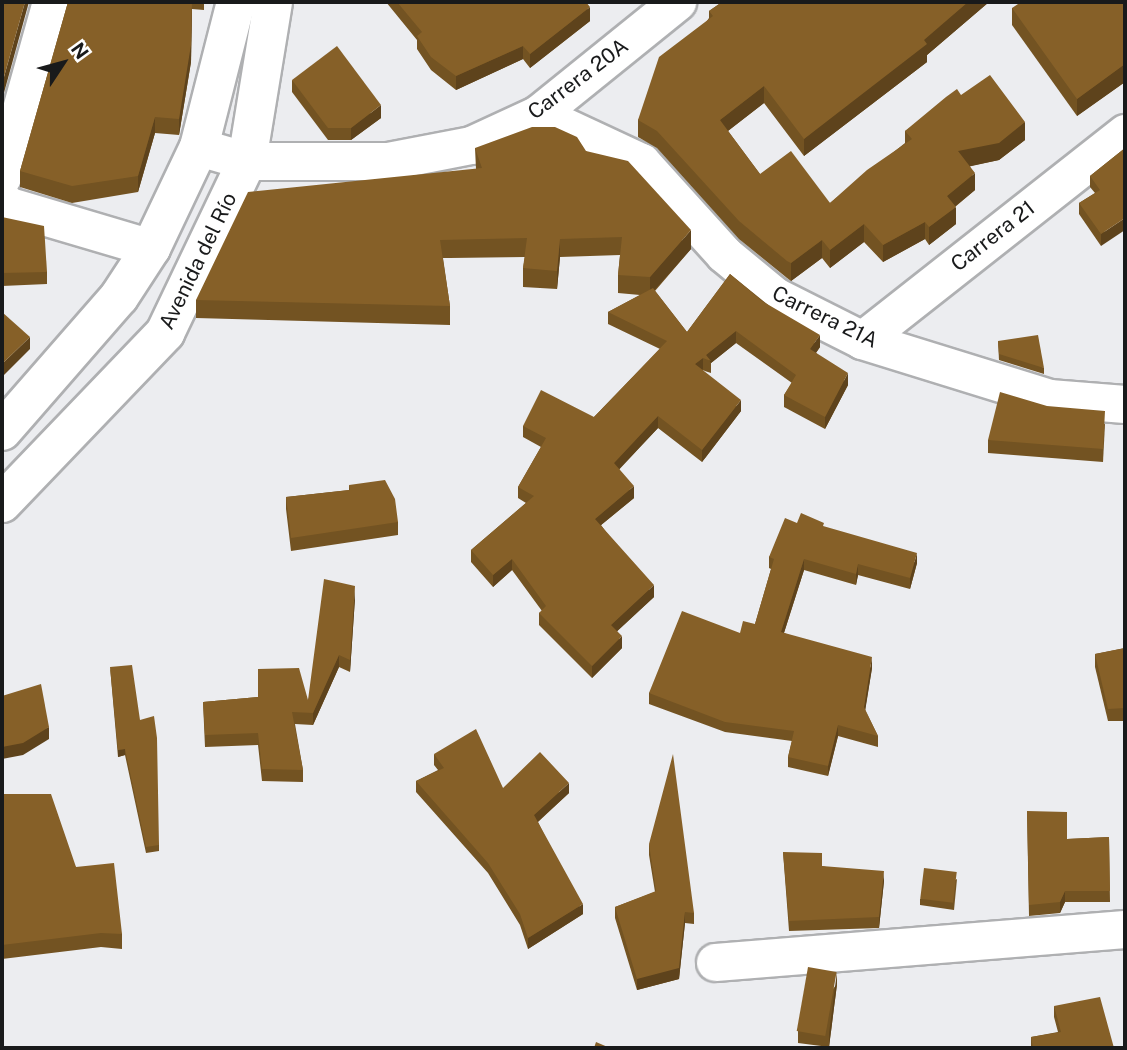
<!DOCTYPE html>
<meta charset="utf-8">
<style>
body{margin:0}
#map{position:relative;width:1127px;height:1050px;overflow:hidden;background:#ecedf0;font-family:"Public Sans",sans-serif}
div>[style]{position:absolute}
.roads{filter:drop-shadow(2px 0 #afb0b2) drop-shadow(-2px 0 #afb0b2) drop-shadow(0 2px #afb0b2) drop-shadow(0 -2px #afb0b2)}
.minor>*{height:37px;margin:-18.5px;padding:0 18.5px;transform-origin:18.5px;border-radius:18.5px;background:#fff}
.secondary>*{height:38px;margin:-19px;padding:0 19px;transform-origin:19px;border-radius:19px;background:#fff}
.wall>*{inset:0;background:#735322}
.shaded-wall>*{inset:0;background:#5e431c}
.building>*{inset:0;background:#866028;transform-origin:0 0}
span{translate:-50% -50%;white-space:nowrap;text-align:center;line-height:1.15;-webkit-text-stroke:6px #fff;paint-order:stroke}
.street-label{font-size:21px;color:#191a1b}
.frame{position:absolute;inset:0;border:4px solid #191a1b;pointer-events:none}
.north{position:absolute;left:28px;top:28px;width:70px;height:70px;-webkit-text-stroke:5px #fff;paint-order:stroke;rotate:54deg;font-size:19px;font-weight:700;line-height:28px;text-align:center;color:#191a1b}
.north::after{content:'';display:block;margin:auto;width:24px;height:32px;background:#191a1b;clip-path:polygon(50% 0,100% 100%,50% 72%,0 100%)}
</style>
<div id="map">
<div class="roads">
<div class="minor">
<i style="left:538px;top:114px;width:114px;rotate:25deg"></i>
<i style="left:641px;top:162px;width:124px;rotate:47.9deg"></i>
<i style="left:724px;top:254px;width:66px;rotate:39.5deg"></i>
<i style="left:775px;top:296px;width:97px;rotate:26.8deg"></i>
<i style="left:862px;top:340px;width:196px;rotate:17.2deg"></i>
<i style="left:1049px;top:398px;width:76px;rotate:4.5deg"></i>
<i style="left:199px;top:147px;width:50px;rotate:16.3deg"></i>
<i style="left:247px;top:161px;width:141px"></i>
<i style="left:388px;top:161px;width:85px;rotate:-10.9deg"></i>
<i style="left:471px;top:145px;width:74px;rotate:-24.8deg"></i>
<i style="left:538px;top:114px;width:179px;rotate:-38.9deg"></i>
<i style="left:2px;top:177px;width:182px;rotate:-74.4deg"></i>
<i style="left:2px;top:199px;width:7px;rotate:56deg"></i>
<i style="left:6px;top:205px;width:151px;rotate:16.5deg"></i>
<i style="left:862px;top:340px;width:335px;rotate:-38.2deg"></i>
<i style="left:715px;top:962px;width:411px;rotate:-4.6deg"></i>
</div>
<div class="secondary">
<i style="left:2px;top:431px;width:178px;rotate:-48.9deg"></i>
<i style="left:119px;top:297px;width:59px;rotate:-56.9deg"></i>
<i style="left:151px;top:248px;width:112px;rotate:-64.6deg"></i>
<i style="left:199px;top:147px;width:150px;rotate:-75.7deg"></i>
<i style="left:2px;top:503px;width:236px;rotate:-46.2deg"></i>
<i style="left:165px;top:333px;width:191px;rotate:-64.5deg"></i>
<i style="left:247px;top:161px;width:161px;rotate:-80.7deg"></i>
</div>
</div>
<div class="wall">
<i style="clip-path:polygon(68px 2px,204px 2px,204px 10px,192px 9px,191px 62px,179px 135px,155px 133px,138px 192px,72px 203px,20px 187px,20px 171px)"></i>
<i style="clip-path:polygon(386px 2px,586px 2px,590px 21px,530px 68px,523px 59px,456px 90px,431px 70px,417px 49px,417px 40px)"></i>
<i style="clip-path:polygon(722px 2px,989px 2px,927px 55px,927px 62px,804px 156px,764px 103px,728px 131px,760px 174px,830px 203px,905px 143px,905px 131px,961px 95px,1025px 140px,999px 160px,970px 166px,975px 190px,955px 207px,956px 224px,929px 245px,925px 239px,883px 262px,864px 242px,830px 268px,822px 258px,791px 281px,787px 278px,739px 239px,657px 148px,638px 137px,638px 120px,709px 18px,709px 11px)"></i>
<i style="clip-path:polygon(1125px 2px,1125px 82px,1077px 116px,1012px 25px,1012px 8px)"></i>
<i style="clip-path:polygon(292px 80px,381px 118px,351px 140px,328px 140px,292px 92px)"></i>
<i style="clip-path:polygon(475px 148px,586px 151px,691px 249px,655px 291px,687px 332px,730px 274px,820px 347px,816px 353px,848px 385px,825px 429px,784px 407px,784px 395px,792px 383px,736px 343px,711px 363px,711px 373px,702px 370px,741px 411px,702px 462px,658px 428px,619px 469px,634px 498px,601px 525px,654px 597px,617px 631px,622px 648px,592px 678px,539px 625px,539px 613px,542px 611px,512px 570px,493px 587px,471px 562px,471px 550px,526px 503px,518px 498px,518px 487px,541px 447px,523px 437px,523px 426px,594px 417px,660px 349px,608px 324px,608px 312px,640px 295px,618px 293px,618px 275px,620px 255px,560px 257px,557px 289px,523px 287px,523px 268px,525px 257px,443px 258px,450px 306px,450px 325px,196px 318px,196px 300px,476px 169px)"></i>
<i style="clip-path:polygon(1125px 148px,1101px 246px,1079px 214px,1079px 203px,1095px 193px,1090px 187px,1090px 176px)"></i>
<i style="clip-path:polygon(2px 217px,47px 272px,47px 284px,2px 286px)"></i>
<i style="clip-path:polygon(998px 341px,1044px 368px,1044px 374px,999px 360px)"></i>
<i style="clip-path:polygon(1105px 424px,1103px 462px,988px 453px,988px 440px)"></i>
<i style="clip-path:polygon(349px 485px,398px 522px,398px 535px,291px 551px,286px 509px,286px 497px,349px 490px)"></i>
<i style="clip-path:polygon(797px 523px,824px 527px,917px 563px,910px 589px,858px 575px,856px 585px,804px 570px,784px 633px,872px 668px,865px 710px,878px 736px,878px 747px,838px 736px,828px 776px,788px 767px,788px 757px,792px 741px,725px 732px,649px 704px,649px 693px,755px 624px,771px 569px,769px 568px,769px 557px)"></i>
<i style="clip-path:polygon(355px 598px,350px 672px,339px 667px,313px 725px,295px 724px,303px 770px,303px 782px,262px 781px,258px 745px,205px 747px,203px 702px,258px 697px,308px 700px)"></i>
<i style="clip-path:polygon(1125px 648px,1125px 721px,1108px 721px,1095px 667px,1095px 654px)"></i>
<i style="clip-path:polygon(110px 667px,159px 845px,159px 851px,146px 853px,125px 755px,118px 757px)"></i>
<i style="clip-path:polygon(434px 754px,503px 788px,569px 793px,538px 822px,583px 914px,528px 949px,520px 925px,488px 873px,416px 792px,416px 781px,438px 770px,434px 765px)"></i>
<i style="clip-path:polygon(2px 794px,76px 867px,122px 934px,122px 949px,101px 947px,2px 959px)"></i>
<i style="clip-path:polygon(1027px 811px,1067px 839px,1109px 837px,1110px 902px,1065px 902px,1060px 913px,1029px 916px)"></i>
<i style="clip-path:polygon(649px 844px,694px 913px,694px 924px,685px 923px,679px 979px,637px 990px,615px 918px,615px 907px,655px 892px,649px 855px)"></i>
<i style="clip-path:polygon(783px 852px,822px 866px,884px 881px,879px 928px,789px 931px)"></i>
<i style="clip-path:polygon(957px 879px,954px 910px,920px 905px,920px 899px)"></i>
<i style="clip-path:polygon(837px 984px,829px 1047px,798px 1043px,798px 1031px)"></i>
<i style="clip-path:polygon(1054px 1006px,1114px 1048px,1031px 1048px,1031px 1037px,1058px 1032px,1054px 1017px)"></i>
</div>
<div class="shaded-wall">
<i style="clip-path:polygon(25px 2px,29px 2px,2px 100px,2px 84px)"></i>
<i style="clip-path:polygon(192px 2px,191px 62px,179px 135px,179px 119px)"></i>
<i style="clip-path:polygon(968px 2px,989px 2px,927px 55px,927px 62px,804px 156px,804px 139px)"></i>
<i style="clip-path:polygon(590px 7px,590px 21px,530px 68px,530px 54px)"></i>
<i style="clip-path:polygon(523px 46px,523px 59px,456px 90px,456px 76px)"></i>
<i style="clip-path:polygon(1125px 64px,1125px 82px,1077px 116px,1077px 99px)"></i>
<i style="clip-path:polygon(764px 86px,764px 103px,720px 137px,720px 120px)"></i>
<i style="clip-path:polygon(381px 105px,381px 118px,351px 140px,351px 128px)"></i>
<i style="clip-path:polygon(155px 117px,155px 133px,138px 192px,138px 176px)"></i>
<i style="clip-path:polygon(1025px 122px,1025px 140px,999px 160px,958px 169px,958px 151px)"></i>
<i style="clip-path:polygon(975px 173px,975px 190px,947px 213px,947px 196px)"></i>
<i style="clip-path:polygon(956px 207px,956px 224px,929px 245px,929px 227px)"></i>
<i style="clip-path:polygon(1125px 218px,1125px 230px,1101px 246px,1101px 234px)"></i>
<i style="clip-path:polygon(925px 222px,925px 239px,883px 262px,883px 245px)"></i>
<i style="clip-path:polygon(864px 224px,864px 242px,830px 268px,830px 250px)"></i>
<i style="clip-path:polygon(691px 230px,691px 249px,650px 295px,650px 277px)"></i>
<i style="clip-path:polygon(560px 239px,560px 257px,557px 289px,557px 271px)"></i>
<i style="clip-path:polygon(822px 240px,822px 258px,791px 281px,791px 263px)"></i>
<i style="clip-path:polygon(736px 331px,736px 343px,711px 363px,706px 355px)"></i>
<i style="clip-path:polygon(820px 335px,820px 347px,810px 361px,810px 349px)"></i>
<i style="clip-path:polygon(30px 337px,30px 349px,3px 376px,3px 363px)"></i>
<i style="clip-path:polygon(703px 358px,703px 369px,695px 376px,695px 364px)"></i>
<i style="clip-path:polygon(848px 373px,848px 385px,825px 429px,825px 417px)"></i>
<i style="clip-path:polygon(741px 400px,741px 411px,702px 462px,702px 450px)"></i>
<i style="clip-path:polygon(658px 416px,658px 428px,614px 475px,614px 463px)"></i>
<i style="clip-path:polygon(634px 486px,634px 498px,595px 530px,595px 519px)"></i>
<i style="clip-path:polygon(917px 553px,917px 563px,910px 589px,910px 578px)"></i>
<i style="clip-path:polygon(512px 559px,512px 570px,493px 587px,493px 575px)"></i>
<i style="clip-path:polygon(804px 559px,804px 570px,781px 642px,781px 632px)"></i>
<i style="clip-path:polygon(858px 564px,858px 575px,856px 585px,856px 574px)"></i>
<i style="clip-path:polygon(654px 585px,654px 597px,611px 637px,611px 625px)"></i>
<i style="clip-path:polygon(355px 586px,355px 598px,350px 672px,350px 660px)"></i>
<i style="clip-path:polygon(622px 636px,622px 648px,592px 678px,592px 666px)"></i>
<i style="clip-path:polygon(339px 655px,339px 667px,313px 725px,313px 713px)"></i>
<i style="clip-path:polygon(872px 657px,872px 668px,864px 718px,864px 707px)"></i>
<i style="clip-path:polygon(838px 725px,838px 736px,828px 776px,828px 766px)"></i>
<i style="clip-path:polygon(49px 727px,49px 739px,23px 755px,2px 759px,2px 747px)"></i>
<i style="clip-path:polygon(125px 749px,125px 755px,118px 757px,118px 750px)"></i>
<i style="clip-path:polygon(569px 783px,569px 793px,534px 825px,534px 815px)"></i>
<i style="clip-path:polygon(884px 871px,884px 881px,879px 928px,879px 917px)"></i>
<i style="clip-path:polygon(1065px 891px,1065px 902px,1060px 913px,1060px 902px)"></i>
<i style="clip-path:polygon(583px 904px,583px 914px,528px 949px,528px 938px)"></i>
<i style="clip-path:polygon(685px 912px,685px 923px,679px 979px,637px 990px,637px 979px)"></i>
<i style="clip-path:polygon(837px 972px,837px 984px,829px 1047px,829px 1034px)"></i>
</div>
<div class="building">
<i style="clip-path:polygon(2px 2px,25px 2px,2px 84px)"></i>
<i style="clip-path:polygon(68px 2px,192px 2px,191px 45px,179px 119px,155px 117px,138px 176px,72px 186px,20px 171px)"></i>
<i style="clip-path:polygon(397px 2px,586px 2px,590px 7px,530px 54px,523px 46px,456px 76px,431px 57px,417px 36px,422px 32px)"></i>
<i style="clip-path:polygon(722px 2px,968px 2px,924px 40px,927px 44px,804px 139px,764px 86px,720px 120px,760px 174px,791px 151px,830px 203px,867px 170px,912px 139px,905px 131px,946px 97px,957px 89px,961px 95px,990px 75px,1025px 122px,999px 143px,958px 151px,975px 173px,947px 196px,956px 207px,929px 227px,925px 222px,883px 245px,864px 224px,830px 250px,822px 240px,791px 263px,787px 261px,739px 221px,657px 131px,638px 120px,659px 57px,713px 16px,709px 11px)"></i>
<i style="clip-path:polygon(1021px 2px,1125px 2px,1125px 45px,1124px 46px,1125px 51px,1125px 64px,1077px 99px,1012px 8px)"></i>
<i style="clip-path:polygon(337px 46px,381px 105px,351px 128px,328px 128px,292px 80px)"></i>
<i style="clip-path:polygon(532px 127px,555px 127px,577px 137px,586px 151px,628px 161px,691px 230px,650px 277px,618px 275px,622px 237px,560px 239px,557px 271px,523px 268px,527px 238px,440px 240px,450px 306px,196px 300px,248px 192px,482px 168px,475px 148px)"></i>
<i style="clip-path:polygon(1125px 148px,1125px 218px,1101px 234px,1079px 203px,1100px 190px,1090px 176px)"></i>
<i style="clip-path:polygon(2px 217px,44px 226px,47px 272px,2px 273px)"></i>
<i style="clip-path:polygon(730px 274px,762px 301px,820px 335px,810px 349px,848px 373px,825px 417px,784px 395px,796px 375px,736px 331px,706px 355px,711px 361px,703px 358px,695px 364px,741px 400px,702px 450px,658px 416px,614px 463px,634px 486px,595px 519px,654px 585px,611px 625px,622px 636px,592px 666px,539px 613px,546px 606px,512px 559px,493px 575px,471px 550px,534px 496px,518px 487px,546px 438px,523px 426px,541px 390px,594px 417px,667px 341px,608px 312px,653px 288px,687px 332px)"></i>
<i style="clip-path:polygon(2px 312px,30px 337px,3px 363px,2px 363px)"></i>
<i style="clip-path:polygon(1038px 335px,1044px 368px,999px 354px,998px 341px)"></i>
<i style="clip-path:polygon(1000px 392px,1047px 406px,1105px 411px,1103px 449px,988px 440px)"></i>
<i style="clip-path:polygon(385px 480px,395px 499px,398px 522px,291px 538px,286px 497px,350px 490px,349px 485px)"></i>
<i style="clip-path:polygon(801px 513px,824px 523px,823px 526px,917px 553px,910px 578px,858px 564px,856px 574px,804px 559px,781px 632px,872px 657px,864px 707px,878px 736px,838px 725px,828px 766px,788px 757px,794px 731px,725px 722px,649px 693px,682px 611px,740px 633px,743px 621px,755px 624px,774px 559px,769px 557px,785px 518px,797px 523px)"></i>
<i style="clip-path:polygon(324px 579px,355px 586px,350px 660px,339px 655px,313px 713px,292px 712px,303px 770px,262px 769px,258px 733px,205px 735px,203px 702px,258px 697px,258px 669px,299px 668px,308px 700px)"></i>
<i style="clip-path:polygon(1125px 648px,1125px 708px,1108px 709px,1095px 654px)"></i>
<i style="clip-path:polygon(132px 665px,140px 720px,154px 716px,157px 738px,159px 845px,146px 847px,125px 749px,118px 750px,110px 667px)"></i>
<i style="clip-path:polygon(41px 684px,49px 727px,23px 743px,2px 747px,2px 696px)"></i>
<i style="clip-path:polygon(476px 729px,503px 788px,540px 752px,569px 783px,534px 815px,583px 904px,528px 938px,520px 914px,488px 863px,416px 781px,444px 768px,434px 754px)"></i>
<i style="clip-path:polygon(673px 754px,694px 913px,685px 912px,679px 968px,637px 979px,615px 907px,656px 891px,649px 844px)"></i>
<i style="clip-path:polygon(2px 794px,51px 794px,76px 867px,114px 863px,122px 934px,101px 933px,2px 945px)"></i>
<i style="clip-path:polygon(1027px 811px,1067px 812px,1067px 839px,1109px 837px,1110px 891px,1065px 891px,1060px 902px,1029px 905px)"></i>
<i style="clip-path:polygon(783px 852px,822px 853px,822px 866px,884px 871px,879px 917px,789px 921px)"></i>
<i style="left:924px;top:868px;width:33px;height:31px;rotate:7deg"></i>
<i style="left:808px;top:967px;width:29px;height:65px;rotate:10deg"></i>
<i style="clip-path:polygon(1100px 997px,1114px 1048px,1033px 1048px,1031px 1037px,1061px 1032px,1054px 1006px)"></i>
<i style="clip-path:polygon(596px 1042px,610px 1048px,594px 1048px)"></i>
</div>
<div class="street-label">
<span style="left:578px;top:79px;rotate:-37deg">Carrera 20A</span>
<span style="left:993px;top:236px;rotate:-38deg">Carrera 21</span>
<span style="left:198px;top:261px;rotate:-64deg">Avenida del Río</span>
<span style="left:825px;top:317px;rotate:26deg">Carrera 21A</span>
</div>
<div class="frame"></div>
<div class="north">N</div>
</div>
